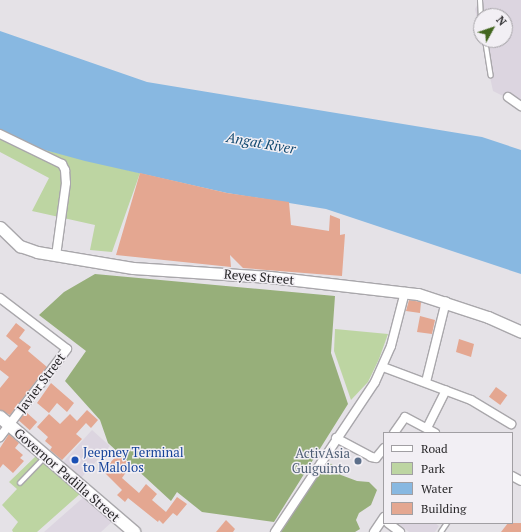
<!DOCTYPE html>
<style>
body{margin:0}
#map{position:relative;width:521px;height:532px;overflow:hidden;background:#e5e2e7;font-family:"PT Serif",serif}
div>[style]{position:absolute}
.built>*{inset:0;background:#dcd5e0;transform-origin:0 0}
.green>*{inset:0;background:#bdd5a2}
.forest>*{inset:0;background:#97af7a}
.water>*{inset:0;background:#88b8e1}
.building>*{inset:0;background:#e4a791;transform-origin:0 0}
.roads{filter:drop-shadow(1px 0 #a9a7ab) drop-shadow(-1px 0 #a9a7ab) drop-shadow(0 1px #a9a7ab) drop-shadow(0 -1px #a9a7ab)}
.service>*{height:4px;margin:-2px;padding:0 2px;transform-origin:2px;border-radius:2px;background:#fff}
.minor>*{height:8px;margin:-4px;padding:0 4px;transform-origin:4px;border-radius:4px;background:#fff}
.tertiary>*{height:11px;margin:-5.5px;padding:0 5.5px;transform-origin:5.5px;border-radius:5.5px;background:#fff}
.secondary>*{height:12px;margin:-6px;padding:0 6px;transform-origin:6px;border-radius:6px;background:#fff}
.dots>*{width:11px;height:11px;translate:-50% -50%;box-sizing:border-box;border:2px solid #f2eff4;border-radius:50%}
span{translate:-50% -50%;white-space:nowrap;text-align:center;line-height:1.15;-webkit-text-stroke:3px #f2eff4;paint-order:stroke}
.street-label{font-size:13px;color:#282729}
.transit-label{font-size:13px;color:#164399}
.left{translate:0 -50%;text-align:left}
.service-label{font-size:13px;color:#4e5e75}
.right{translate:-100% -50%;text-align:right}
.water-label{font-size:14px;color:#144b72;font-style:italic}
.legend{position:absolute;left:383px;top:432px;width:130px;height:92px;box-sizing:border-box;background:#f2eff4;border:1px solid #a19fa3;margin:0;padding:5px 7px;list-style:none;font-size:12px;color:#282729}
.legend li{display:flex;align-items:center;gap:8px;height:20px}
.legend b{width:20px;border:1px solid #a19fa3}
.north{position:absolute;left:473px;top:8px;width:40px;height:40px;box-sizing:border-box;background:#f2eff4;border:1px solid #a19fa3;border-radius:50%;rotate:50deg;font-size:11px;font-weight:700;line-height:16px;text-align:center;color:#282729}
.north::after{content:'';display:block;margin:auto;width:14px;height:18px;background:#42661e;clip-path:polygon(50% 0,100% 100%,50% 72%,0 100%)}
</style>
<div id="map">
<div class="built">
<i style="clip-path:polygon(480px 0,521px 0,521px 105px,493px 91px,482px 40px,505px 40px,505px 16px,481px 16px,481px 35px,475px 9px)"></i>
<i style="left:92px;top:430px;width:24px;height:43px;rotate:42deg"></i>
<i style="clip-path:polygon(86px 495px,114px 520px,101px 532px,44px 532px)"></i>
<i style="clip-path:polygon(398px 523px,435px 523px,439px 526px,435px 532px,409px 532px)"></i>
</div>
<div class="green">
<i style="clip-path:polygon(0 131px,41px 149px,140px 173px,112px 252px,90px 250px,95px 225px,32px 211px,49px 178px,0 152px)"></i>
<i style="clip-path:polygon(335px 329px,388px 334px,379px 359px,368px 382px,351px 400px,334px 351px)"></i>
<i style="clip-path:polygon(36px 456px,81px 493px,37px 532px,13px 532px,12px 530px,18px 522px,2px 505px,17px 489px,9px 482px)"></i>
</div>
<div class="forest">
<i style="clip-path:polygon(95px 274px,335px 296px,331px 353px,348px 404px,274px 522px,202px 512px,177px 492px,171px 501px,108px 443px,100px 420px,65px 381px,86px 351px,39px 315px,64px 292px)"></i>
<i style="clip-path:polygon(326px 463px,332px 464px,341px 475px,357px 481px,369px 482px,377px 490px,371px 505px,359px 513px,356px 520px,360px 529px,355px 532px,281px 532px)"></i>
</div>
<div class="water">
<i style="clip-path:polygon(0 31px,147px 82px,482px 137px,521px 150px,521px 274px,326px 209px,227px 193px,85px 161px,41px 149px,8px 135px,0 131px)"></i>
</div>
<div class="building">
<i style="clip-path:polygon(140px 173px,227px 193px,289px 202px,291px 225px,329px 231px,330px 215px,340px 219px,340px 235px,345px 234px,342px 276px,243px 268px,230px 255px,231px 267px,116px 255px)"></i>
<i style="clip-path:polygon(409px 300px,421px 302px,420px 313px,406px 311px)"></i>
<i style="clip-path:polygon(420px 316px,435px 320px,432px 334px,417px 332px)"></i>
<i style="clip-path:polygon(16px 323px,25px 330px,19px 338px,31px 347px,28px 351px,47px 367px,10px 415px,0 410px,0 388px,9px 377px,0 370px,0 357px,5px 361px,18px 346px,6px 336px)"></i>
<i style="clip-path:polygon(459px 339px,474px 344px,471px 357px,456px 352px)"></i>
<i style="clip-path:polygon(51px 383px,74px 403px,67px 412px,57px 403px,49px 413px,37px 403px)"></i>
<i style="left:496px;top:387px;width:14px;height:12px;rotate:36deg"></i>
<i style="clip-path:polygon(87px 410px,98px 420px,91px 428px,86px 423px,76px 434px,82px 439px,62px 460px,50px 450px,52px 447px,45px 441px,48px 437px,37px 427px,49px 414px,60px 424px,70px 414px,77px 421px)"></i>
<i style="left:26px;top:412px;width:15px;height:11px;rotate:42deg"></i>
<i style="clip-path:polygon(9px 434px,19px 443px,15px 448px,23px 455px,20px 458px,24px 461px,13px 473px,3px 464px,0 468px,0 448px)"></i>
<i style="clip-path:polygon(118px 454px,131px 465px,122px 478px,139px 493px,146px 484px,157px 494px,152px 500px,166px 512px,177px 497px,187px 504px,177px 516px,173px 513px,163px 524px,159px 520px,158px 522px,128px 498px,125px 502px,117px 495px,122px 490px,103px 471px)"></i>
<i style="clip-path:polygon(226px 520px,235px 529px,233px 532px,216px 532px)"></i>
<i style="clip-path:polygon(508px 523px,521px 523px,521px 532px,501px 532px)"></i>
</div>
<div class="roads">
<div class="service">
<i style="left:480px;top:0;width:19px;rotate:87deg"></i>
<i style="left:485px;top:40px;width:36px;rotate:81deg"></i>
<i style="left:20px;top:483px;width:36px;rotate:-46deg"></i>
<i style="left:441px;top:532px;width:11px;rotate:-56deg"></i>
</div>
<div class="minor">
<i style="left:508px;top:97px;width:16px;rotate:35deg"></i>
<i style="left:0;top:134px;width:69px;rotate:25.8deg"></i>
<i style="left:62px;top:164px;width:7px;rotate:63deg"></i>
<i style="left:65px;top:170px;width:13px;rotate:86deg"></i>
<i style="left:66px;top:183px;width:74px;rotate:97.8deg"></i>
<i style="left:0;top:298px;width:84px;rotate:37.3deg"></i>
<i style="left:67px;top:349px;width:111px;rotate:127.3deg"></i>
<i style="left:383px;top:367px;width:94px;rotate:20.6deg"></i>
<i style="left:471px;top:400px;width:47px;rotate:31deg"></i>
<i style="left:426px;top:382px;width:83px;rotate:-76.1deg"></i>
<i style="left:427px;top:428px;width:42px;rotate:-63.4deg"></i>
<i style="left:394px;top:433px;width:19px;rotate:-55deg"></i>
<i style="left:405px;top:417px;width:34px;rotate:28deg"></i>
<i style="left:336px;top:438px;width:40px;rotate:28deg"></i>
<i style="left:371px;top:457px;width:5px;rotate:11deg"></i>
<i style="left:376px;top:458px;width:13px;rotate:-51deg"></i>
<i style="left:512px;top:476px;width:10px;rotate:29deg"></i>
<i style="left:388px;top:523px;width:15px;rotate:37deg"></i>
<i style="left:275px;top:532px;width:180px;rotate:-56.3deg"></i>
<i style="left:375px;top:382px;width:39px;rotate:-66deg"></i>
<i style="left:391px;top:346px;width:56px;rotate:-75.5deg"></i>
<i style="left:374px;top:532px;width:18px;rotate:-56deg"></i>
</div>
<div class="tertiary">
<i style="left:0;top:227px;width:28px;rotate:44deg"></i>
<i style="left:20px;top:246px;width:18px;rotate:19deg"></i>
<i style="left:37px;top:252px;width:97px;rotate:9.5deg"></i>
<i style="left:133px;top:268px;width:137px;rotate:3.8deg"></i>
<i style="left:270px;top:277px;width:149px;rotate:6.6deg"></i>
<i style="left:418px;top:294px;width:74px;rotate:18.2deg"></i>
<i style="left:488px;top:317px;width:36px;rotate:24deg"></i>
</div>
<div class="secondary">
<i style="left:0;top:417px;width:177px;rotate:40.6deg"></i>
</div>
</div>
<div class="dots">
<i style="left:75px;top:460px;background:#1a4fb4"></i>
<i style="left:358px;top:461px;background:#5c6f8a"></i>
</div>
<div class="street-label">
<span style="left:259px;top:277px;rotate:5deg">Reyes Street</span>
<span style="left:41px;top:383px;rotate:-53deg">Javier Street</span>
<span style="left:67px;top:475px;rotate:41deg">Governor Padilla Street</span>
</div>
<div class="transit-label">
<span class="left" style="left:83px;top:460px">Jeepney Terminal<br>to Malolos</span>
</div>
<div class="service-label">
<span class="right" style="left:350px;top:461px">ActivAsia<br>Guiguinto</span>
</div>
<div class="water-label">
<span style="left:261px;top:143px;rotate:10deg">Angat River</span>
</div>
<ul class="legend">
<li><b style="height:5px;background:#fff"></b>Road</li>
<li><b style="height:11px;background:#bdd5a2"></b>Park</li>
<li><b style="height:11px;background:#88b8e1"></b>Water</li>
<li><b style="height:11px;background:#e4a791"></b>Building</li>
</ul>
<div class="north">N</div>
</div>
